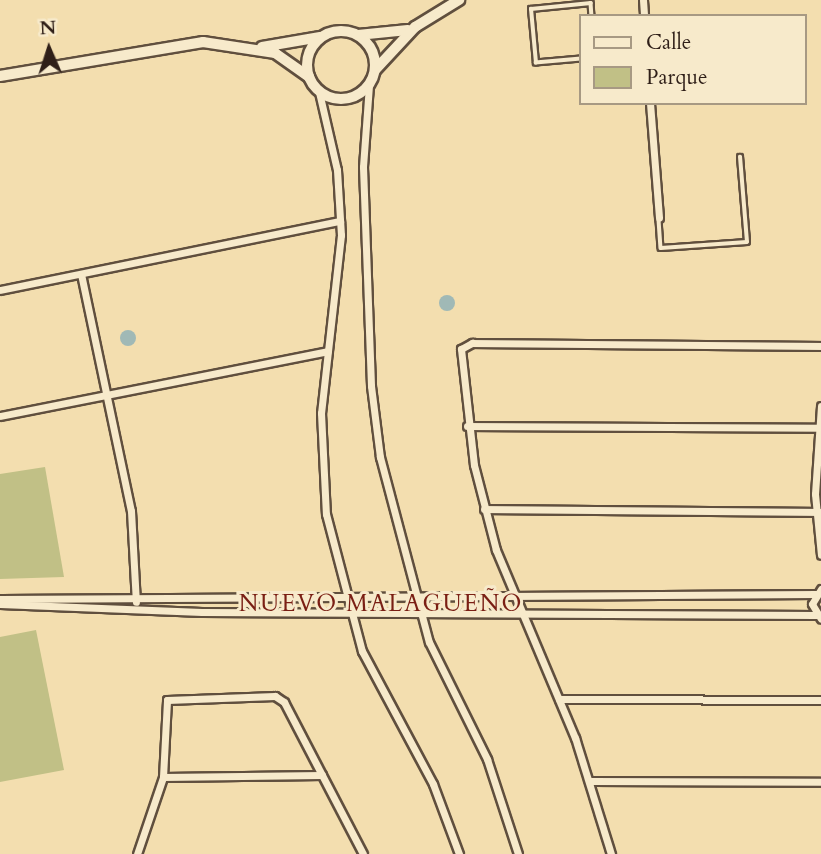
<!DOCTYPE html>
<html>
<head>
<meta charset="utf-8">
<style>
  body { margin:0 }
  #map { position:relative; width:821px; height:854px; overflow:hidden; background:#f3deaf; font-family:Cardo,serif }
  div>[style] { position:absolute }
  [style*='--x'] { left:calc(var(--x)*1px); top:calc(var(--y)*1px); width:calc(var(--w)*1px); rotate:calc(var(--a)*1deg) }
  .green>* { inset:0; background:#c1c086 }
  .water>* { inset:0; background:#a0b9b6 }
  .round { border-radius:50% }
  .roads { filter:drop-shadow(2px 0 #604f3e) drop-shadow(-2px 0 #604f3e) drop-shadow(0 2px #604f3e) drop-shadow(0 -2px #604f3e) }
  .service>* { height:3.5px; margin:-1.75px; padding:0 1.75px; transform-origin:1.75px; border-radius:1.75px; background:#f7eacb }
  .minor>* { height:7px; margin:-3.5px; padding:0 3.5px; transform-origin:3.5px; border-radius:3.5px; background:#f7eacb }
  .secondary>* { height:10px; margin:-5px; padding:0 5px; transform-origin:5px; border-radius:5px; background:#f7eacb }
  .secondary>.ring { margin:-5px; padding:0; box-sizing:content-box; background:none; border:10px solid #f7eacb; border-radius:50% }
  span { translate:-50% -50%; white-space:nowrap; text-align:center; line-height:1.15; -webkit-text-stroke:6px #f7eacb; paint-order:stroke }
  .neighbourhood-label { font-size:23px; color:#7a1f14; letter-spacing:2px }
  .legend { position:absolute; left:579px; top:14px; width:228px; height:91px; box-sizing:border-box; background:#f7eacb; border:2px solid #a79983; margin:0; padding:9px 12px; list-style:none; font-size:21px; color:#2f1f18 }
  .legend li { display:flex; align-items:center; gap:14px; height:35px }
  .legend b { width:35px; border:2px solid #a79983 }
  .north { position:absolute; left:14px; top:14px; width:70px; height:70px; -webkit-text-stroke:5px #f7eacb; paint-order:stroke; rotate:357deg; font-size:19px; font-weight:700; line-height:28px; text-align:center; color:#2f1f18 }
  .north::after { content:''; display:block; margin:auto; width:24px; height:32px; background:#2f1f18; clip-path:polygon(50% 0,100% 100%,50% 72%,0 100%) }
</style>
</head>
<body>
<div id="map">
  <div class="green">
    <div style="clip-path:polygon(45px 467px,64px 577px,0 579px,0 474px)"></div>
    <div style="clip-path:polygon(36px 630px,64px 770px,0 782px,0 637px)"></div>
  </div>
  <div class="water">
    <div class="round" style="left:439px;top:295px;width:16px;height:16px"></div>
    <div class="round" style="left:120px;top:330px;width:16px;height:16px"></div>
  </div>
  <div class="roads">
    <div class="service">
      <div style="--x:581;--y:59;--w:45;--a:174.9"></div>
      <div style="--x:536;--y:63;--w:54;--a:-95.3"></div>
      <div style="--x:531;--y:9;--w:60;--a:-5.7"></div>
      <div style="--x:591;--y:3;--w:13;--a:86"></div>
      <div style="--x:659;--y:220;--w:28;--a:86"></div>
      <div style="--x:661;--y:248;--w:86;--a:-4"></div>
      <div style="--x:747;--y:242;--w:85;--a:-94.7"></div>
    </div>
    <div class="minor">
      <div style="--x:643;--y:0;--w:16;--a:86"></div>
      <div style="--x:369;--y:85;--w:82;--a:94.2"></div>
      <div style="--x:363;--y:167;--w:219;--a:87.9"></div>
      <div style="--x:371;--y:386;--w:72;--a:82.8"></div>
      <div style="--x:380;--y:457;--w:191;--a:75.2"></div>
      <div style="--x:429;--y:642;--w:131;--a:63.6"></div>
      <div style="--x:487;--y:759;--w:100;--a:71.9"></div>
      <div style="--x:319;--y:92;--w:80;--a:77"></div>
      <div style="--x:337;--y:170;--w:65;--a:86.5"></div>
      <div style="--x:341;--y:235;--w:179;--a:96.4"></div>
      <div style="--x:321;--y:413;--w:101;--a:87.2"></div>
      <div style="--x:326;--y:514;--w:142;--a:75.3"></div>
      <div style="--x:362;--y:651;--w:151;--a:61.9"></div>
      <div style="--x:433;--y:784;--w:75;--a:69.6"></div>
      <div style="--x:650;--y:103;--w:115;--a:85.5"></div>
      <div style="--x:81;--y:274;--w:242;--a:78.1"></div>
      <div style="--x:131;--y:511;--w:91;--a:86.9"></div>
      <div style="--x:0;--y:290;--w:347;--a:-11.5"></div>
      <div style="--x:821;--y:406;--w:88;--a:93.9"></div>
      <div style="--x:815;--y:494;--w:61;--a:84.4"></div>
      <div style="--x:0;--y:416;--w:334;--a:-11.2"></div>
      <div style="--x:467;--y:426;--w:351;--a:0.3"></div>
      <div style="--x:484;--y:509;--w:337;--a:0.5"></div>
      <div style="--x:821;--y:589;--w:17;--a:121"></div>
      <div style="--x:812;--y:604;--w:17;--a:59"></div>
      <div style="--x:0;--y:599;--w:816;--a:-0.35"></div>
      <div style="--x:0;--y:604;--w:202;--a:2.3"></div>
      <div style="--x:202;--y:612;--w:614;--a:0.28"></div>
      <div style="--x:559;--y:699;--w:262;--a:0.2"></div>
      <div style="--x:163;--y:777;--w:159;--a:-0.7"></div>
      <div style="--x:591;--y:781;--w:230;--a:0.2"></div>
      <div style="--x:137;--y:854;--w:81;--a:-71.3"></div>
      <div style="--x:163;--y:777;--w:77;--a:-87"></div>
      <div style="--x:167;--y:700;--w:108;--a:-2.1"></div>
      <div style="--x:275;--y:696;--w:11;--a:34"></div>
      <div style="--x:284;--y:702;--w:171;--a:62.5"></div>
      <div style="--x:611;--y:854;--w:121;--a:-107.2"></div>
      <div style="--x:575;--y:738;--w:204;--a:-112.8"></div>
      <div style="--x:496;--y:550;--w:88;--a:-104.5"></div>
      <div style="--x:474;--y:465;--w:117;--a:-96.4"></div>
      <div style="--x:461;--y:349;--w:13;--a:-29"></div>
      <div style="--x:472;--y:343;--w:349;--a:0.5"></div>
    </div>
    <div class="secondary">
      <div class="ring" style="left:307px;top:31px;width:58px;height:58px"></div>
      <div style="--x:358;--y:35;--w:50;--a:-5.7"></div>
      <div style="--x:262;--y:47;--w:59;--a:-9.8"></div>
      <div style="--x:375;--y:70;--w:59;--a:-47.1"></div>
      <div style="--x:415;--y:27;--w:52;--a:-31.5"></div>
      <div style="--x:0;--y:76;--w:206;--a:-9.5"></div>
      <div style="--x:203;--y:42;--w:73;--a:8.7"></div>
      <div style="--x:275;--y:53;--w:42;--a:35.2"></div>
    </div>
  </div>
  <div class="neighbourhood-label">
    <span style="left:381px;top:604px">NUEVO MALAGUEÑO</span>
  </div>
  <ul class="legend">
  <li><b style="height:9px;background:#f7eacb"></b>Calle</li>
  <li><b style="height:19px;background:#c1c086"></b>Parque</li>
  </ul>
  <div class="north">N</div>
</div>
</body>
</html>
